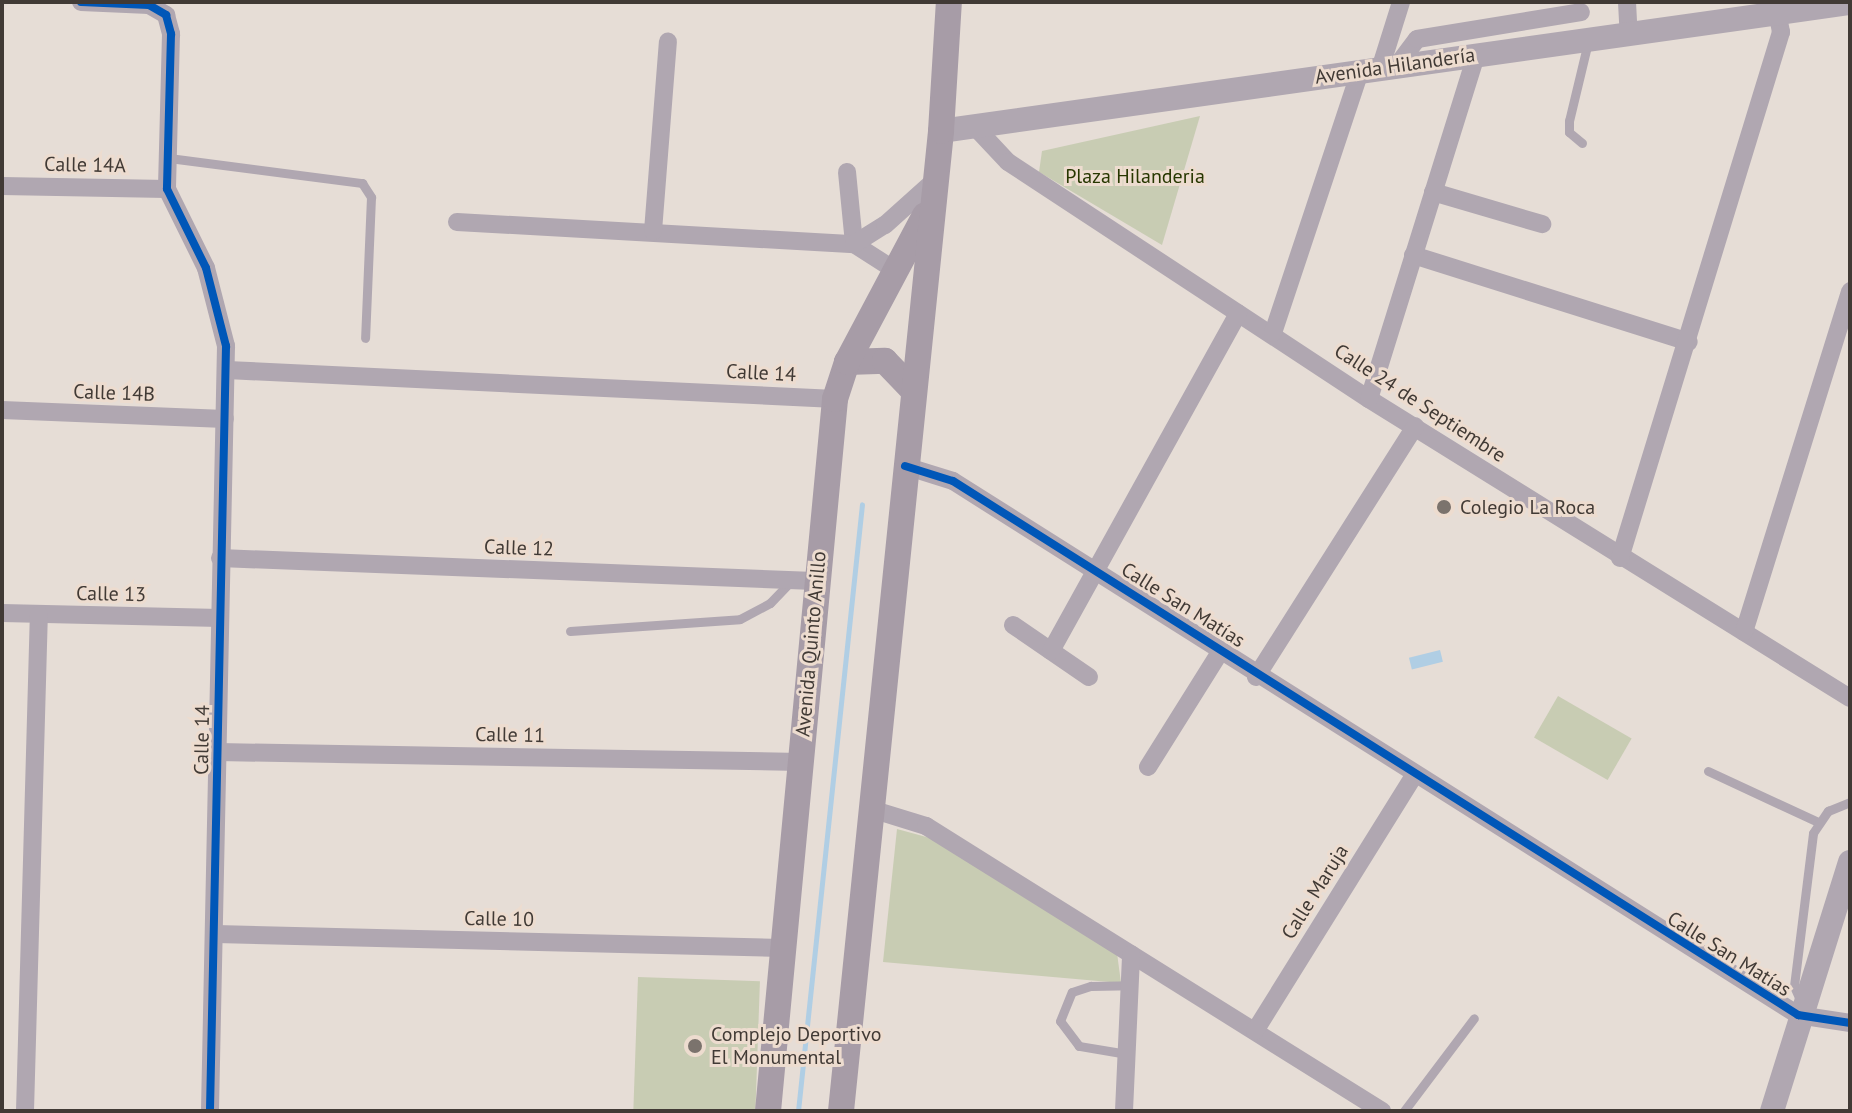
<!DOCTYPE html>
<html>
<head>
<meta charset="utf-8">
<style>
  body { margin:0 }
  #map { position:relative; width:1852px; height:1113px; overflow:hidden; background:#e6ddd6; font-family:"PT Sans",sans-serif }
  div>[style] { position:absolute }
  [style*='--x'] { left:calc(var(--x)*1px); top:calc(var(--y)*1px); width:calc(var(--w)*1px); rotate:calc(var(--a)*1deg) }
  .green>* { inset:0; background:#c8ccb3; transform-origin:0 0 }
  .water>* { inset:0; background:#b0cee4; transform-origin:0 0 }
  .stream>* { height:5px; margin:-2.5px; padding:0 2.5px; transform-origin:2.5px; border-radius:2.5px; background:#b0cee4 }
  .service>* { height:9px; margin:-4.5px; padding:0 4.5px; transform-origin:4.5px; border-radius:4.5px; background:#b0a7b1 }
  .minor>* { height:18px; margin:-9px; padding:0 9px; transform-origin:9px; border-radius:9px; background:#b0a7b1 }
  .tertiary>* { height:24px; margin:-12px; padding:0 12px; transform-origin:12px; border-radius:12px; background:#b0a7b1 }
  .secondary>* { height:26px; margin:-13px; padding:0 13px; transform-origin:13px; border-radius:13px; background:#a79ca7 }
  .cycleway>* { height:8px; margin:-4px; padding:0 4px; transform-origin:4px; border-radius:4px; background:#0057b8 }
  .dots>* { width:22px; height:22px; translate:-50% -50%; box-sizing:border-box; border:4px solid #eddccf; border-radius:50% }
  span { translate:-50% -50%; white-space:nowrap; text-align:center; line-height:1.15; -webkit-text-stroke:6px #eddccf; paint-order:stroke }
  .street-label { font-size:20px; color:#413a35 }
  .park-label { font-size:20px; color:#273700 }
  .poi-label { font-size:20px; color:#413a35 }
  .left { translate:0 -50%; text-align:left }
  .frame { position:absolute; inset:0; border:4px solid #413a35; pointer-events:none }
</style>
</head>
<body>
<div id="map">
  <div class="green">
    <div style="clip-path:polygon(1200px 116px,1162px 245px,1039px 172px,1042px 151px)"></div>
    <div style="left:1558px;top:696px;width:85px;height:48px;rotate:30deg"></div>
    <div style="clip-path:polygon(897px 829px,941px 841px,1117px 953px,1121px 983px,883px 962px)"></div>
    <div style="left:638px;top:977px;width:122px;height:134px;rotate:2deg"></div>
  </div>
  <div class="water">
    <div style="left:1440px;top:650px;width:12px;height:32px;rotate:76deg"></div>
  </div>
  <div class="stream">
    <div style="--x:798;--y:1111;--w:610;--a:-83.98"></div>
  </div>
  <div class="service">
    <div style="--x:1582;--y:143;--w:17;--a:-140"></div>
    <div style="--x:1569;--y:132;--w:11;--a:-90"></div>
    <div style="--x:1569;--y:121;--w:81;--a:-76.5"></div>
    <div style="--x:169;--y:158;--w:195;--a:7.4"></div>
    <div style="--x:362;--y:183;--w:17;--a:57"></div>
    <div style="--x:371;--y:197;--w:141;--a:92.4"></div>
    <div style="--x:570;--y:631;--w:170;--a:-4"></div>
    <div style="--x:740;--y:619;--w:34;--a:-28"></div>
    <div style="--x:770;--y:603;--w:32;--a:-46"></div>
    <div style="--x:1708;--y:771;--w:121;--a:24.9"></div>
    <div style="--x:1801;--y:1002;--w:17;--a:-114"></div>
    <div style="--x:1794;--y:986;--w:154;--a:-82.9"></div>
    <div style="--x:1813;--y:833;--w:27;--a:-56"></div>
    <div style="--x:1828;--y:811;--w:24;--a:-22"></div>
    <div style="--x:1127;--y:1054;--w:49;--a:-170.5"></div>
    <div style="--x:1079;--y:1046;--w:31;--a:-127"></div>
    <div style="--x:1060;--y:1021;--w:31;--a:-68"></div>
    <div style="--x:1072;--y:992;--w:20;--a:-18"></div>
    <div style="--x:1091;--y:986;--w:39;--a:-1"></div>
    <div style="--x:1404;--y:1111;--w:116;--a:-53"></div>
  </div>
  <div class="minor">
    <div style="--x:81;--y:2;--w:68;--a:2.5"></div>
    <div style="--x:149;--y:5;--w:20;--a:30"></div>
    <div style="--x:166;--y:15;--w:20;--a:75"></div>
    <div style="--x:171;--y:34;--w:155;--a:91.5"></div>
    <div style="--x:167;--y:189;--w:88;--a:63.7"></div>
    <div style="--x:206;--y:268;--w:81;--a:75.6"></div>
    <div style="--x:226;--y:346;--w:765;--a:91.2"></div>
    <div style="--x:1627;--y:2;--w:33;--a:87"></div>
    <div style="--x:1399;--y:63;--w:30;--a:-53"></div>
    <div style="--x:1417;--y:39;--w:166;--a:-9.3"></div>
    <div style="--x:1381;--y:66;--w:67;--a:-72.6"></div>
    <div style="--x:977;--y:129;--w:45;--a:46.8"></div>
    <div style="--x:1008;--y:162;--w:432;--a:33.3"></div>
    <div style="--x:1369;--y:399;--w:566;--a:31.87"></div>
    <div style="--x:847;--y:172;--w:72;--a:84.4"></div>
    <div style="--x:854;--y:244;--w:50;--a:32.7"></div>
    <div style="--x:2;--y:186;--w:165;--a:1"></div>
    <div style="--x:1433;--y:192;--w:114;--a:16.4"></div>
    <div style="--x:457;--y:222;--w:398;--a:3.2"></div>
    <div style="--x:854;--y:244;--w:36;--a:-32"></div>
    <div style="--x:885;--y:225;--w:69;--a:-42"></div>
    <div style="--x:653;--y:231;--w:190;--a:-85.5"></div>
    <div style="--x:1413;--y:255;--w:289;--a:17.5"></div>
    <div style="--x:1273;--y:333;--w:278;--a:-71.6"></div>
    <div style="--x:227;--y:370;--w:609;--a:2.73"></div>
    <div style="--x:1369;--y:399;--w:360;--a:-72.7"></div>
    <div style="--x:2;--y:410;--w:223;--a:2.3"></div>
    <div style="--x:905;--y:466;--w:50;--a:17.4"></div>
    <div style="--x:953;--y:481;--w:1000;--a:32.29"></div>
    <div style="--x:1798;--y:1015;--w:53;--a:8.7"></div>
    <div style="--x:220;--y:558;--w:595;--a:2.21"></div>
    <div style="--x:1620;--y:558;--w:550;--a:-72.98"></div>
    <div style="--x:1781;--y:32;--w:16;--a:-101"></div>
    <div style="--x:2;--y:613;--w:218;--a:1.3"></div>
    <div style="--x:1013;--y:625;--w:92;--a:34.4"></div>
    <div style="--x:1744;--y:632;--w:357;--a:-72.7"></div>
    <div style="--x:1051;--y:651;--w:386;--a:-61"></div>
    <div style="--x:1256;--y:677;--w:297;--a:-57.6"></div>
    <div style="--x:218;--y:752;--w:583;--a:0.98"></div>
    <div style="--x:1148;--y:767;--w:133;--a:-57.9"></div>
    <div style="--x:871;--y:809;--w:58;--a:17.2"></div>
    <div style="--x:926;--y:826;--w:538;--a:32.01"></div>
    <div style="--x:216;--y:934;--w:565;--a:1.42"></div>
    <div style="--x:1255;--y:1031;--w:299;--a:-58.1"></div>
    <div style="--x:25;--y:1111;--w:496;--a:-88.4"></div>
    <div style="--x:1124;--y:1111;--w:157;--a:-87.4"></div>
  </div>
  <div class="tertiary">
    <div style="--x:941;--y:131;--w:918;--a:-8.02"></div>
    <div style="--x:1772;--y:1111;--w:261;--a:-72.6"></div>
  </div>
  <div class="secondary">
    <div style="--x:847;--y:362;--w:38;--a:-2"></div>
    <div style="--x:885;--y:361;--w:37;--a:46"></div>
    <div style="--x:768;--y:1111;--w:715;--a:-84.62"></div>
    <div style="--x:835;--y:399;--w:39;--a:-72"></div>
    <div style="--x:847;--y:362;--w:166;--a:-62"></div>
    <div style="--x:841;--y:1111;--w:985;--a:-84.17"></div>
    <div style="--x:941;--y:131;--w:129;--a:-86.5"></div>
  </div>
  <div class="cycleway">
    <div style="--x:81;--y:2;--w:68;--a:2.5"></div>
    <div style="--x:149;--y:5;--w:20;--a:30"></div>
    <div style="--x:166;--y:15;--w:20;--a:75"></div>
    <div style="--x:171;--y:34;--w:155;--a:91.5"></div>
    <div style="--x:167;--y:189;--w:88;--a:63.7"></div>
    <div style="--x:206;--y:268;--w:81;--a:75.6"></div>
    <div style="--x:226;--y:346;--w:765;--a:91.2"></div>
    <div style="--x:905;--y:466;--w:50;--a:17.4"></div>
    <div style="--x:953;--y:481;--w:1000;--a:32.29"></div>
    <div style="--x:1798;--y:1015;--w:53;--a:8.7"></div>
  </div>
  <div class="dots">
    <div style="left:1444px;top:507px;background:#7b736d"></div>
    <div style="left:695px;top:1046px;background:#7b736d"></div>
  </div>
  <div class="street-label">
    <span style="left:1395px;top:66px;rotate:-8deg">Avenida Hilandería</span>
    <span style="left:85px;top:165px;rotate:1deg">Calle 14A</span>
    <span style="left:761px;top:373px;rotate:3deg">Calle 14</span>
    <span style="left:114px;top:393px;rotate:2deg">Calle 14B</span>
    <span style="left:1420px;top:403px;rotate:33deg">Calle 24 de Septiembre</span>
    <span style="left:519px;top:548px;rotate:2deg">Calle 12</span>
    <span style="left:111px;top:594px;rotate:1deg">Calle 13</span>
    <span style="left:1183px;top:605px;rotate:32deg">Calle San Matías</span>
    <span style="left:811px;top:644px;rotate:-85deg">Avenida Quinto Anillo</span>
    <span style="left:510px;top:735px;rotate:1deg">Calle 11</span>
    <span style="left:202px;top:740px;rotate:-89deg">Calle 14</span>
    <span style="left:1315px;top:892px;rotate:-58deg">Calle Maruja</span>
    <span style="left:499px;top:919px;rotate:1deg">Calle 10</span>
    <span style="left:1729px;top:954px;rotate:32deg">Calle San Matías</span>
  </div>
  <div class="park-label">
    <span style="left:1135px;top:176px">Plaza Hilanderia</span>
  </div>
  <div class="poi-label">
    <span class="left" style="left:1460px;top:507px">Colegio La Roca</span>
    <span class="left" style="left:711px;top:1046px">Complejo Deportivo<br>El Monumental</span>
  </div>
  <div class="frame"></div>
</div>
</body>
</html>
